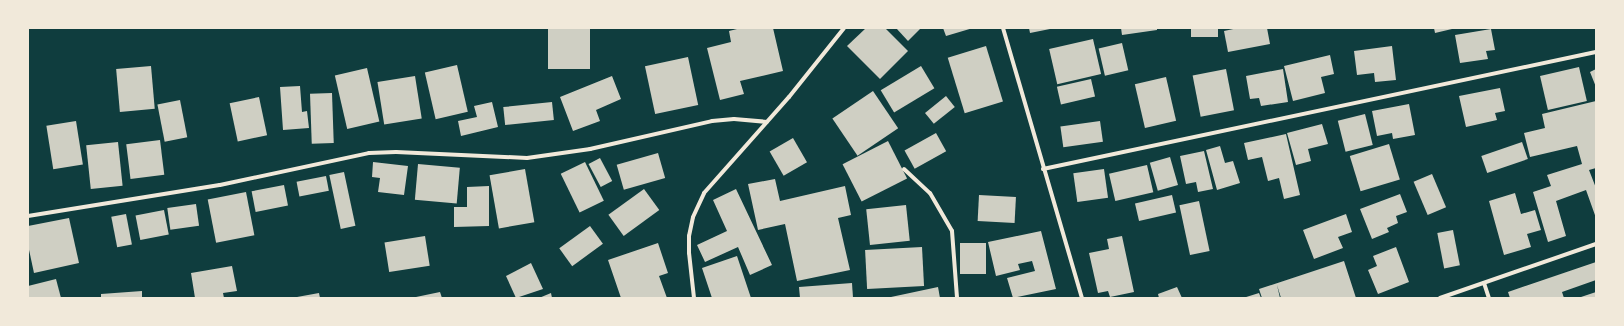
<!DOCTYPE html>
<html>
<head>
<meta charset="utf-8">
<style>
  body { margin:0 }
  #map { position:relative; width:1624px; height:326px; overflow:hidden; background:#0f3d3e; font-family:"Alegreya Sans",sans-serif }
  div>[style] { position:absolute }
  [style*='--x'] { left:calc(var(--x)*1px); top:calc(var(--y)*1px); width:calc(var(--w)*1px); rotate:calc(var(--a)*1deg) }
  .building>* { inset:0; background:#cfcfc3; transform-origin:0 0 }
  .minor>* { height:4px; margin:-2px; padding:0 2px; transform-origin:2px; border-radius:2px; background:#f1e9da }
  span { translate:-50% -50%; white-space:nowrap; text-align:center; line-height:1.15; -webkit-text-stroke:4px #f1e9da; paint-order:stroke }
  .frame { position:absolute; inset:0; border:29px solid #f1e9da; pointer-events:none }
</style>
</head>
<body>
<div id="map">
  <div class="building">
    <div style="left:548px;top:28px;width:42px;height:41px"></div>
    <div style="clip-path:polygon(741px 28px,773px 28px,783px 71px,740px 81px,744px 94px,720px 100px,707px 48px,731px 42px,729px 31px)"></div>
    <div style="clip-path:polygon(866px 28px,885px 28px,908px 51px,880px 79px,847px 46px)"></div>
    <div style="clip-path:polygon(896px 28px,921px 28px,908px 41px)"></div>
    <div style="clip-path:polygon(943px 28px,973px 28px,946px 36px)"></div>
    <div style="clip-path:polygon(1029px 28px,1050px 28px,1050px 29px,1030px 33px)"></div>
    <div style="clip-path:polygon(1121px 28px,1157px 28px,1157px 30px,1122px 35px)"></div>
    <div style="left:1191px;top:28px;width:27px;height:9px"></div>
    <div style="clip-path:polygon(1238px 28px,1267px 28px,1270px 44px,1228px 52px,1224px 31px)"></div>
    <div style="clip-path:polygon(1434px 28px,1452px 28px,1452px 29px,1435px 33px)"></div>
    <div style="clip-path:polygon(1491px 29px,1495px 50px,1486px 51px,1488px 59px,1460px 63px,1455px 35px)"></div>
    <div style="left:1093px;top:39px;width:36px;height:45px;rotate:77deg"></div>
    <div style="left:1122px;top:43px;width:28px;height:24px;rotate:77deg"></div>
    <div style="left:986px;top:46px;width:58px;height:40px;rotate:73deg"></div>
    <div style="clip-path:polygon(1392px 46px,1396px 80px,1375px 82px,1374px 73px,1357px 75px,1354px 51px)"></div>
    <div style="clip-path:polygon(1330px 55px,1334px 74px,1321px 77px,1325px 93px,1293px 101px,1284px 66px)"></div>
    <div style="left:688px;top:57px;width:49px;height:44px;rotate:78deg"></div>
    <div style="left:457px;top:65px;width:48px;height:33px;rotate:77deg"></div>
    <div style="left:151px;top:66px;width:43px;height:35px;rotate:85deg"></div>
    <div style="left:921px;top:66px;width:26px;height:47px;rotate:59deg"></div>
    <div style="left:1579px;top:67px;width:35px;height:40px;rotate:77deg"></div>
    <div style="left:367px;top:68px;width:55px;height:33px;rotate:77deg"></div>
    <div style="left:1226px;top:69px;width:42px;height:34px;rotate:79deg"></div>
    <div style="clip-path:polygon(1283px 69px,1288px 102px,1261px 106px,1259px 98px,1250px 99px,1246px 76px)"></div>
    <div style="clip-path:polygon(1596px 69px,1596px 87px,1590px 72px)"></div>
    <div style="left:415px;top:76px;width:43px;height:38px;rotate:81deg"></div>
    <div style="clip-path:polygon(612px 76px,621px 99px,596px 110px,600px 121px,573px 131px,560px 97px)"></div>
    <div style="left:1166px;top:77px;width:45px;height:32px;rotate:77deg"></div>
    <div style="left:1091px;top:79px;width:18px;height:35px;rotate:77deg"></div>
    <div style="clip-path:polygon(300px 86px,302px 112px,307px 111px,309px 128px,283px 130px,280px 87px)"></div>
    <div style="clip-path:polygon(1500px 88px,1505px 111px,1495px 113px,1497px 120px,1466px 127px,1459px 96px)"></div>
    <div style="left:873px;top:91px;width:45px;height:49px;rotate:56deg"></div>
    <div style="left:332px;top:93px;width:50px;height:22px;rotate:88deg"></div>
    <div style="left:946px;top:96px;width:14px;height:27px;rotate:51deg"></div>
    <div style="left:259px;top:97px;width:39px;height:30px;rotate:78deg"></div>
    <div style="left:180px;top:100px;width:38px;height:23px;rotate:79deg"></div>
    <div style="clip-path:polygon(1596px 101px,1596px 168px,1589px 170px,1596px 188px,1596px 218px,1586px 190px,1556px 201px,1566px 236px,1548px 242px,1533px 192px,1551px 186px,1547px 175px,1582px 164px,1577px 146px,1530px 157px,1524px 133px,1545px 128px,1542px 114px)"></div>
    <div style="clip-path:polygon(492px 102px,498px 127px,461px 136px,458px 121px,477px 117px,474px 106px)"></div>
    <div style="left:552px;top:102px;width:18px;height:49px;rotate:84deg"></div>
    <div style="clip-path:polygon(1409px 104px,1415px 135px,1393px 139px,1392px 133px,1377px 136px,1372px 111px)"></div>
    <div style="left:1365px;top:114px;width:32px;height:28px;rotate:76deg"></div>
    <div style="left:76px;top:121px;width:44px;height:30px;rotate:81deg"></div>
    <div style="left:1100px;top:121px;width:21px;height:40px;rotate:82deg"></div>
    <div style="clip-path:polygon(1322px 124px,1328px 144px,1308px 149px,1311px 161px,1296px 165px,1287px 133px)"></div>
    <div style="left:936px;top:133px;width:21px;height:36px;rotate:61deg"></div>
    <div style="clip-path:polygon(1286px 134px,1300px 195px,1284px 199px,1279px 178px,1268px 181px,1262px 157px,1248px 160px,1244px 143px)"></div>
    <div style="left:793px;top:138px;width:28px;height:27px;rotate:60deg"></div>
    <div style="left:160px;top:140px;width:35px;height:34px;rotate:83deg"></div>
    <div style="left:888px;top:141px;width:42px;height:51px;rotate:63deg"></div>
    <div style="left:118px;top:142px;width:44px;height:32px;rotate:84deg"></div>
    <div style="left:1522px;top:142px;width:18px;height:43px;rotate:71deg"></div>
    <div style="left:1389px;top:144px;width:37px;height:41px;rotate:73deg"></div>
    <div style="clip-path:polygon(1220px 146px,1225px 163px,1233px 161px,1240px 183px,1217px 190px,1206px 150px)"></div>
    <div style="clip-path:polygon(1204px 151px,1213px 189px,1198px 192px,1196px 182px,1186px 184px,1180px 156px)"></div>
    <div style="left:658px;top:153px;width:26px;height:43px;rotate:74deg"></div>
    <div style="left:1170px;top:157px;width:29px;height:21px;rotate:74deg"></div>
    <div style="left:600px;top:158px;width:26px;height:13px;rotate:62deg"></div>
    <div style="clip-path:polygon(373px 162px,408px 166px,404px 195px,378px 192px,380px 178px,372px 177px)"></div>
    <div style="left:585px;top:162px;width:43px;height:27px;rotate:64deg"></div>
    <div style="left:418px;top:164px;width:42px;height:36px;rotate:5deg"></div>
    <div style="left:1147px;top:165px;width:28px;height:39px;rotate:77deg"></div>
    <div style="left:525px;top:169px;width:54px;height:36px;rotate:80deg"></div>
    <div style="left:1104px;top:169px;width:29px;height:31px;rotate:82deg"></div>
    <div style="left:344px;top:172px;width:55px;height:15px;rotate:78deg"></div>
    <div style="left:1432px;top:174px;width:36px;height:20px;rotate:67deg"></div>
    <div style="left:326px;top:176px;width:15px;height:30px;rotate:79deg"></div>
    <div style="clip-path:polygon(775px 179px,780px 201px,845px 186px,851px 215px,838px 218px,850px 270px,797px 281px,785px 224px,758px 230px,748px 184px)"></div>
    <div style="left:284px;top:185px;width:21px;height:33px;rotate:79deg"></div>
    <div style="clip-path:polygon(489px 186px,489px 226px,454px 227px,454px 207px,467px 207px,467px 187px)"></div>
    <div style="left:644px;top:189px;width:26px;height:44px;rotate:54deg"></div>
    <div style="clip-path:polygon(736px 189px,772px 265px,750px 275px,738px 247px,705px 262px,697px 245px,727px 231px,713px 200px)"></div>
    <div style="left:246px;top:192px;width:44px;height:39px;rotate:79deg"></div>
    <div style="clip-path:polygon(1515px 193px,1521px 214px,1535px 210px,1541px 230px,1527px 234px,1531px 247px,1504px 255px,1489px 201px)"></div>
    <div style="clip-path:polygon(1400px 194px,1407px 212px,1396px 216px,1398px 223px,1387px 228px,1389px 232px,1372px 239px,1360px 209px)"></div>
    <div style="left:979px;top:195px;width:37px;height:26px;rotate:3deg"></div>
    <div style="left:1172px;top:195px;width:18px;height:38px;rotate:77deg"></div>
    <div style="left:1199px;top:201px;width:51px;height:20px;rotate:78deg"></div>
    <div style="left:196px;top:204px;width:22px;height:29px;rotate:82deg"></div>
    <div style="left:906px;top:205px;width:36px;height:40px;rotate:84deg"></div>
    <div style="left:164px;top:210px;width:25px;height:29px;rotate:79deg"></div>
    <div style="left:126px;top:214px;width:31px;height:15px;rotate:79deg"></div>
    <div style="clip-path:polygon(1346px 214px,1352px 232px,1338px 237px,1343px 248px,1314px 259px,1303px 230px)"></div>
    <div style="clip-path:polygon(69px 218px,79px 263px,34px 273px,28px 245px,28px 226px)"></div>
    <div style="left:590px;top:226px;width:22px;height:38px;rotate:54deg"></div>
    <div style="left:1453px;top:230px;width:36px;height:16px;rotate:79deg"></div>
    <div style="clip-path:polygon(1041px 231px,1056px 289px,1013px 298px,1007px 278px,1035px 271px,1032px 261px,1018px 264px,1020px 270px,996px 276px,988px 242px)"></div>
    <div style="left:425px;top:236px;width:30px;height:41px;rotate:81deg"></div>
    <div style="clip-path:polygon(1122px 236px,1134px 292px,1110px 297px,1108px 291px,1098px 293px,1089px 253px,1109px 249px,1107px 239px)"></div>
    <div style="clip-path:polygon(658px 243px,668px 273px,659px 276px,667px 298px,621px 298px,608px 260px)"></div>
    <div style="left:960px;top:243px;width:26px;height:31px"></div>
    <div style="left:922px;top:247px;width:39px;height:57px;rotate:87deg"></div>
    <div style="clip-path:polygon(1396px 247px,1409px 282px,1378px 294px,1368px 270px,1377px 266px,1373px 256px)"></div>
    <div style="clip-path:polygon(737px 256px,751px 298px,712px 298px,702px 268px)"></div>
    <div style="clip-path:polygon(1344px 261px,1356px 298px,1281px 298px,1277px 285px,1280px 298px,1262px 298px,1259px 289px)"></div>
    <div style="clip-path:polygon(1596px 262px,1596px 280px,1562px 292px,1564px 298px,1510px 298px,1508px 292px)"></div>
    <div style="clip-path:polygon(531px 263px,543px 289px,516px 298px,506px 276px)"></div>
    <div style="clip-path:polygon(232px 266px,237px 291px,223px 293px,224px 298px,195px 298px,191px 273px)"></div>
    <div style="clip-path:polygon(56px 279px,61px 298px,28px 298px,28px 286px)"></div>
    <div style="clip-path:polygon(852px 283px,853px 298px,800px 298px,799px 287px)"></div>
    <div style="clip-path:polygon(938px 287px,940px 298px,891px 298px,891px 297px)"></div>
    <div style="clip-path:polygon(1177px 287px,1182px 298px,1159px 298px,1158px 294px)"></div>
    <div style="clip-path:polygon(142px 291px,142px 298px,101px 298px,101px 294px)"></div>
    <div style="clip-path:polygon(440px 292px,442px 298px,416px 298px,416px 297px)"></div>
    <div style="clip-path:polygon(1596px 292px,1596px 298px,1578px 298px)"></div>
    <div style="clip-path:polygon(319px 293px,320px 298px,297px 298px,297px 297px)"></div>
    <div style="clip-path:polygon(551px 293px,552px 298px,539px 298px)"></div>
    <div style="clip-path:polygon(1259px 293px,1261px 298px,1243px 298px)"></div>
  </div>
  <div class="minor">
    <div style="--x:1003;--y:28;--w:281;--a:73.7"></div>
    <div style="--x:904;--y:169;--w:35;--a:43"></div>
    <div style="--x:930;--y:193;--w:44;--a:59.9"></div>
    <div style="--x:952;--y:231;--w:67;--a:85.7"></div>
    <div style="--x:1043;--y:169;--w:565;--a:-11.95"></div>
    <div style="--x:28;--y:216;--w:194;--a:-9.2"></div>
    <div style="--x:220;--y:185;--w:152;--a:-12.1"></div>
    <div style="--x:369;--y:153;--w:27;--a:-2"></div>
    <div style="--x:396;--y:152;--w:131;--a:2.6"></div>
    <div style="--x:527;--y:158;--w:64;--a:-8.1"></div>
    <div style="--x:590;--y:149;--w:125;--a:-12.9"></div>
    <div style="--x:712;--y:121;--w:22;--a:-5"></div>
    <div style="--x:734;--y:119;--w:33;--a:5"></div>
    <div style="--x:1484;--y:283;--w:16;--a:72"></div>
    <div style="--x:694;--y:298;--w:45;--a:-96.3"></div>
    <div style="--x:689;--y:253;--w:17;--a:-90"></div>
    <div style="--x:689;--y:236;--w:19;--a:-78"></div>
    <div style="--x:693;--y:217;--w:26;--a:-65"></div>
    <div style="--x:704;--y:193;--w:128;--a:-48.5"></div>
    <div style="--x:789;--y:97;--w:88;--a:-51.4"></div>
    <div style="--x:1440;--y:298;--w:165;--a:-19.1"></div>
  </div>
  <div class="frame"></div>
</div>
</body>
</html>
